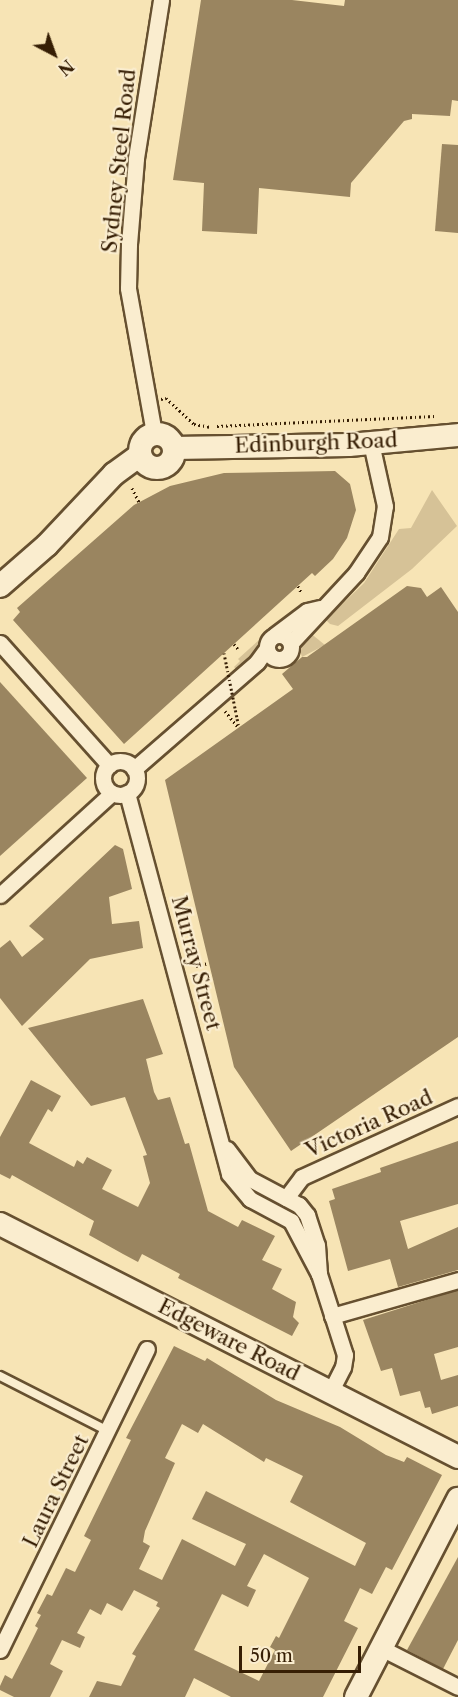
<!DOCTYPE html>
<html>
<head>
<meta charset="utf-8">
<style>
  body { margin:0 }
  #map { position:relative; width:458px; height:1697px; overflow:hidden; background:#f7e4b5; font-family:"Libre Caslon Text",serif }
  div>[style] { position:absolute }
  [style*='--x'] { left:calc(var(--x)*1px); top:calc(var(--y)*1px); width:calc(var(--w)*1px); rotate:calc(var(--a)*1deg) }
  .green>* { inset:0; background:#d6c297 }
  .building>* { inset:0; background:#9a8560 }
  .path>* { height:3px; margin-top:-1.5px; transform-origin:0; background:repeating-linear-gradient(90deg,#361e04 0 1.5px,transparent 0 4.5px) }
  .roads { filter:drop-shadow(2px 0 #665030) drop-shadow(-2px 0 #665030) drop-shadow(0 2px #665030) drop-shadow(0 -2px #665030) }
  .lane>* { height:8px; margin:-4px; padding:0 4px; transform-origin:4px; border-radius:4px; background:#faedcf }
  .street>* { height:15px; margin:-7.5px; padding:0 7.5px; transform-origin:7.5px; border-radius:7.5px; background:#faedcf }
  .street>.ring { margin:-7.5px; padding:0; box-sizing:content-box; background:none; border:15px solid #faedcf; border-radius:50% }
  .secondary>* { height:22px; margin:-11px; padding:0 11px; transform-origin:11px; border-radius:11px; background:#faedcf }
  .secondary>.ring { margin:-11px; padding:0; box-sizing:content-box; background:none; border:22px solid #faedcf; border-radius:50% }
  .path-bridge>* { height:3px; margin-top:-1.5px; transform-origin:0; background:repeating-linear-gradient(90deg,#361e04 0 1.5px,transparent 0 4.5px) }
  span { translate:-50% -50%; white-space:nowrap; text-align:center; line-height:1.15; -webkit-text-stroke:4.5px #faedcf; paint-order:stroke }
  .street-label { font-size:21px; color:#361e04 }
  .north { position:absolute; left:24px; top:24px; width:60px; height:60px; -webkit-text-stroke:4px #faedcf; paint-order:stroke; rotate:139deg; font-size:16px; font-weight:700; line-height:24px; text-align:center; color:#361e04 }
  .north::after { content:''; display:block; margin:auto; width:21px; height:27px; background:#361e04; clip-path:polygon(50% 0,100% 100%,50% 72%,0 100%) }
  .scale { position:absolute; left:239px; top:1646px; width:122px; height:27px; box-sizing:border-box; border:3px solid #361e04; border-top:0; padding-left:8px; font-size:18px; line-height:21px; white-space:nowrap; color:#361e04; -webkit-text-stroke:4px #faedcf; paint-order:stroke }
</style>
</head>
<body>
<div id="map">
  <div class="green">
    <div style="clip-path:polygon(432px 490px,457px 526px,412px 569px,338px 626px,330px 624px,326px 620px,364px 583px,399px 529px,411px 528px)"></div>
    <div style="clip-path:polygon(309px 632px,325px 645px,302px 657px,298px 644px)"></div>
    <div style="clip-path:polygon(259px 640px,255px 655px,237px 670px,234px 667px,240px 661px,238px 659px)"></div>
  </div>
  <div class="building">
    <div style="clip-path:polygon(201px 0,292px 0,344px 6px,345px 0,458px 0,458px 101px,452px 100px,450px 116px,412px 114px,412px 119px,404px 121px,351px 183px,350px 197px,259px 188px,257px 234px,202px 231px,204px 183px,173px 180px)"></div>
    <div style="clip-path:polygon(442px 144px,458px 145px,458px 233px,435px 231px)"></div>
    <div style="clip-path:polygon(335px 471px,350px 484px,356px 510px,347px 538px,333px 559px,315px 576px,312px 573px,124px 744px,13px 620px,20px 612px,17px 608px,134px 505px,170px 486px,224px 473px)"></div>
    <div style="clip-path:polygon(407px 586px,421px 588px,427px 597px,441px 587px,458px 612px,458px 1037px,291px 1151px,234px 1067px,165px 780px,293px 689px,282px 674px,302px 657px,307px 657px)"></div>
    <div style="clip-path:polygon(0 682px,87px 778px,0 856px)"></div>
    <div style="clip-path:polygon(115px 845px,123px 849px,132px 889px,109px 897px,112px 924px,139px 921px,143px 948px,90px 959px,22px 1026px,0 998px,0 948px,10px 940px,22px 957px,44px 939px,29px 926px)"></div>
    <div style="clip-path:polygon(143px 999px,163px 1054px,146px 1059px,154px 1092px,158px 1100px,170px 1097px,185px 1144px,189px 1143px,208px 1211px,238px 1227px,242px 1220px,275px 1236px,262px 1260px,282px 1269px,272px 1289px,296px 1302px,293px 1317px,299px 1323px,292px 1336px,178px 1278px,180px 1274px,142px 1254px,138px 1262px,123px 1254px,89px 1235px,94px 1221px,12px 1175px,10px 1179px,0 1174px,0 1137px,31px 1080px,61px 1096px,52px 1112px,48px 1109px,29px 1143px,74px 1167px,77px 1160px,83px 1164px,87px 1157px,112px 1170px,102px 1189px,138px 1207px,150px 1183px,143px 1156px,147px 1155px,125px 1097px,91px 1106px,28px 1028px)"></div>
    <div style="clip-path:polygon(458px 1141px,458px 1204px,400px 1221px,408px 1249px,458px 1227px,458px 1270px,398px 1287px,390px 1259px,348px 1271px,329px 1201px,335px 1199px,332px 1189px,381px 1172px,380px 1168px)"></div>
    <div style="clip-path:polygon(458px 1290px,458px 1347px,434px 1354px,441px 1380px,458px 1375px,458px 1406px,432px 1414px,430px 1407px,425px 1408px,420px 1391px,400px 1396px,392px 1368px,381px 1371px,363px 1320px)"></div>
    <div style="clip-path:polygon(evenodd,174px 1346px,205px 1361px,207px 1358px,276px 1400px,340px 1427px,386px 1455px,404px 1462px,407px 1457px,442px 1475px,392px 1570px,386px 1567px,372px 1594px,360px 1588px,344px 1621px,358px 1628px,323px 1697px,231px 1697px,194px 1678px,185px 1697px,89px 1697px,97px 1681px,121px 1686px,136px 1656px,132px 1654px,160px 1608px,156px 1606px,158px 1602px,134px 1590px,122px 1611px,107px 1603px,101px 1615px,90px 1609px,77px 1633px,85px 1637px,80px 1648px,62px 1640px,50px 1664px,63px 1671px,50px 1697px,14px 1697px,0 1690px,0 1686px,5px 1675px,12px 1679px,27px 1650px,38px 1628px,35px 1626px,41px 1615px,37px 1613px,47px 1594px,52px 1596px,66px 1568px,75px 1572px,91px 1540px,84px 1536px,131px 1440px,126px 1438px,174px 1346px,182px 1424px,198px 1433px,203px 1424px,264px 1462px,266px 1458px,303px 1476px,290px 1502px,366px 1543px,355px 1566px,206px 1491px,192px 1519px,246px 1544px,235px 1566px,182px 1539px,162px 1580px,139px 1569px,150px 1546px,143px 1542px,145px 1531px,175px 1463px,165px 1458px,182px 1424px,174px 1346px,264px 1554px,309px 1578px,279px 1638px,276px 1636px,270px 1647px,275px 1650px,259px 1681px,194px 1650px,222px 1594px,248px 1607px,256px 1590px,247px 1586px,264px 1554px)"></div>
    <div style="clip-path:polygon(458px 1557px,458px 1640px,443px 1669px,407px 1650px)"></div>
  </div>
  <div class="path">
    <div style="--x:161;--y:399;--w:5;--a:-11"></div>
    <div style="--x:166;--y:398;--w:38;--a:43"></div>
    <div style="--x:194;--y:424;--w:17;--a:10"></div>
    <div style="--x:217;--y:426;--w:218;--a:-2.6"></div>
    <div style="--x:132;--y:488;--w:16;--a:63"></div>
    <div style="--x:298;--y:586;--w:7;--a:63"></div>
    <div style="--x:234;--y:644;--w:6;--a:51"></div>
    <div style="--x:225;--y:711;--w:22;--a:51"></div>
    <div style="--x:196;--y:966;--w:12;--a:-14"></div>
  </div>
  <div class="roads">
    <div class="lane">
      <div style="--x:0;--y:1376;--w:121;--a:27"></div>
    </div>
    <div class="street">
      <div style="--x:154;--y:433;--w:147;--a:-100.2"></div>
      <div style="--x:128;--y:288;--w:44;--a:-88.7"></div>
      <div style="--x:129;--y:244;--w:86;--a:-85.3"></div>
      <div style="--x:136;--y:158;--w:160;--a:-81"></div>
      <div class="ring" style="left:267px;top:635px;width:9px;height:9px"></div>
      <div style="--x:275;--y:635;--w:40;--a:-37"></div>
      <div style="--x:307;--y:611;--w:13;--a:-13"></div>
      <div style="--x:0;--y:643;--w:164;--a:48.2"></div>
      <div style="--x:291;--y:643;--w:96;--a:-47.1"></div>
      <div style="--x:356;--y:573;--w:43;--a:-56.3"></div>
      <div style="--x:380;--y:537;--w:31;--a:-81"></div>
      <div style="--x:385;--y:506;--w:65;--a:-102.5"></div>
      <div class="ring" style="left:103px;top:761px;width:19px;height:19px"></div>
      <div style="--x:134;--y:769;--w:163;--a:-41"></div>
      <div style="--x:257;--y:662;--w:17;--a:-54"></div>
      <div style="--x:127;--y:793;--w:394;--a:75"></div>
      <div style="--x:229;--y:1174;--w:33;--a:50"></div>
      <div style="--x:250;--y:1199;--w:47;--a:28.2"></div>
      <div style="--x:291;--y:1221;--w:60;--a:62.2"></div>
      <div style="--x:0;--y:895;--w:151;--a:-42.3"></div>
      <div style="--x:227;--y:1149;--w:38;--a:53"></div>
      <div style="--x:250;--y:1179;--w:55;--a:28"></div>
      <div style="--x:299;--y:1205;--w:13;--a:51"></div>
      <div style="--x:307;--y:1215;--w:32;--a:72"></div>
      <div style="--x:317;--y:1245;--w:29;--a:86"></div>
      <div style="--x:319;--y:1274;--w:85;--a:72.2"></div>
      <div style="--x:345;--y:1355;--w:12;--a:99"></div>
      <div style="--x:343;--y:1367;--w:27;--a:117"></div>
      <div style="--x:286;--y:1198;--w:26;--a:-53"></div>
      <div style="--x:302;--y:1177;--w:171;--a:-24.5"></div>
      <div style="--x:332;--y:1316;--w:131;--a:-15.9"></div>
      <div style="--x:381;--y:1648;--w:86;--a:26.9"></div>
      <div style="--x:0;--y:1650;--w:335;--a:-64"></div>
    </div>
    <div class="secondary">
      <div class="ring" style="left:140px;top:434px;width:12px;height:12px"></div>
      <div style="--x:174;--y:448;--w:175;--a:-1"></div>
      <div style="--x:349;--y:445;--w:109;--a:-5.2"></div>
      <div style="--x:0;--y:586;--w:62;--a:-41.1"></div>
      <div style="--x:47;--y:545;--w:98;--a:-46.7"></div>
      <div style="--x:114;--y:474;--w:32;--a:-36"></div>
      <div style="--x:0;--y:1224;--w:514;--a:26.96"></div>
      <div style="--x:356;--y:1697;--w:223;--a:-62.7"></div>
    </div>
  </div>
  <div class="path-bridge">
    <div style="--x:224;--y:653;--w:76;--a:78.7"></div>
  </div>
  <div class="street-label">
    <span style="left:119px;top:161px;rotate:-84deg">Sydney Steel Road</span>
    <span style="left:316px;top:443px;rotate:-2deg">Edinburgh Road</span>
    <span style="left:196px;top:963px;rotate:75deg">Murray Street</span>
    <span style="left:369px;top:1124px;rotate:-24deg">Victoria Road</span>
    <span style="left:229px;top:1340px;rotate:27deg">Edgeware Road</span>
    <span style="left:56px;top:1491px;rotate:-64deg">Laura Street</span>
  </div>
  <div class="north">N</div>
  <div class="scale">50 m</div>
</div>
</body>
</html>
